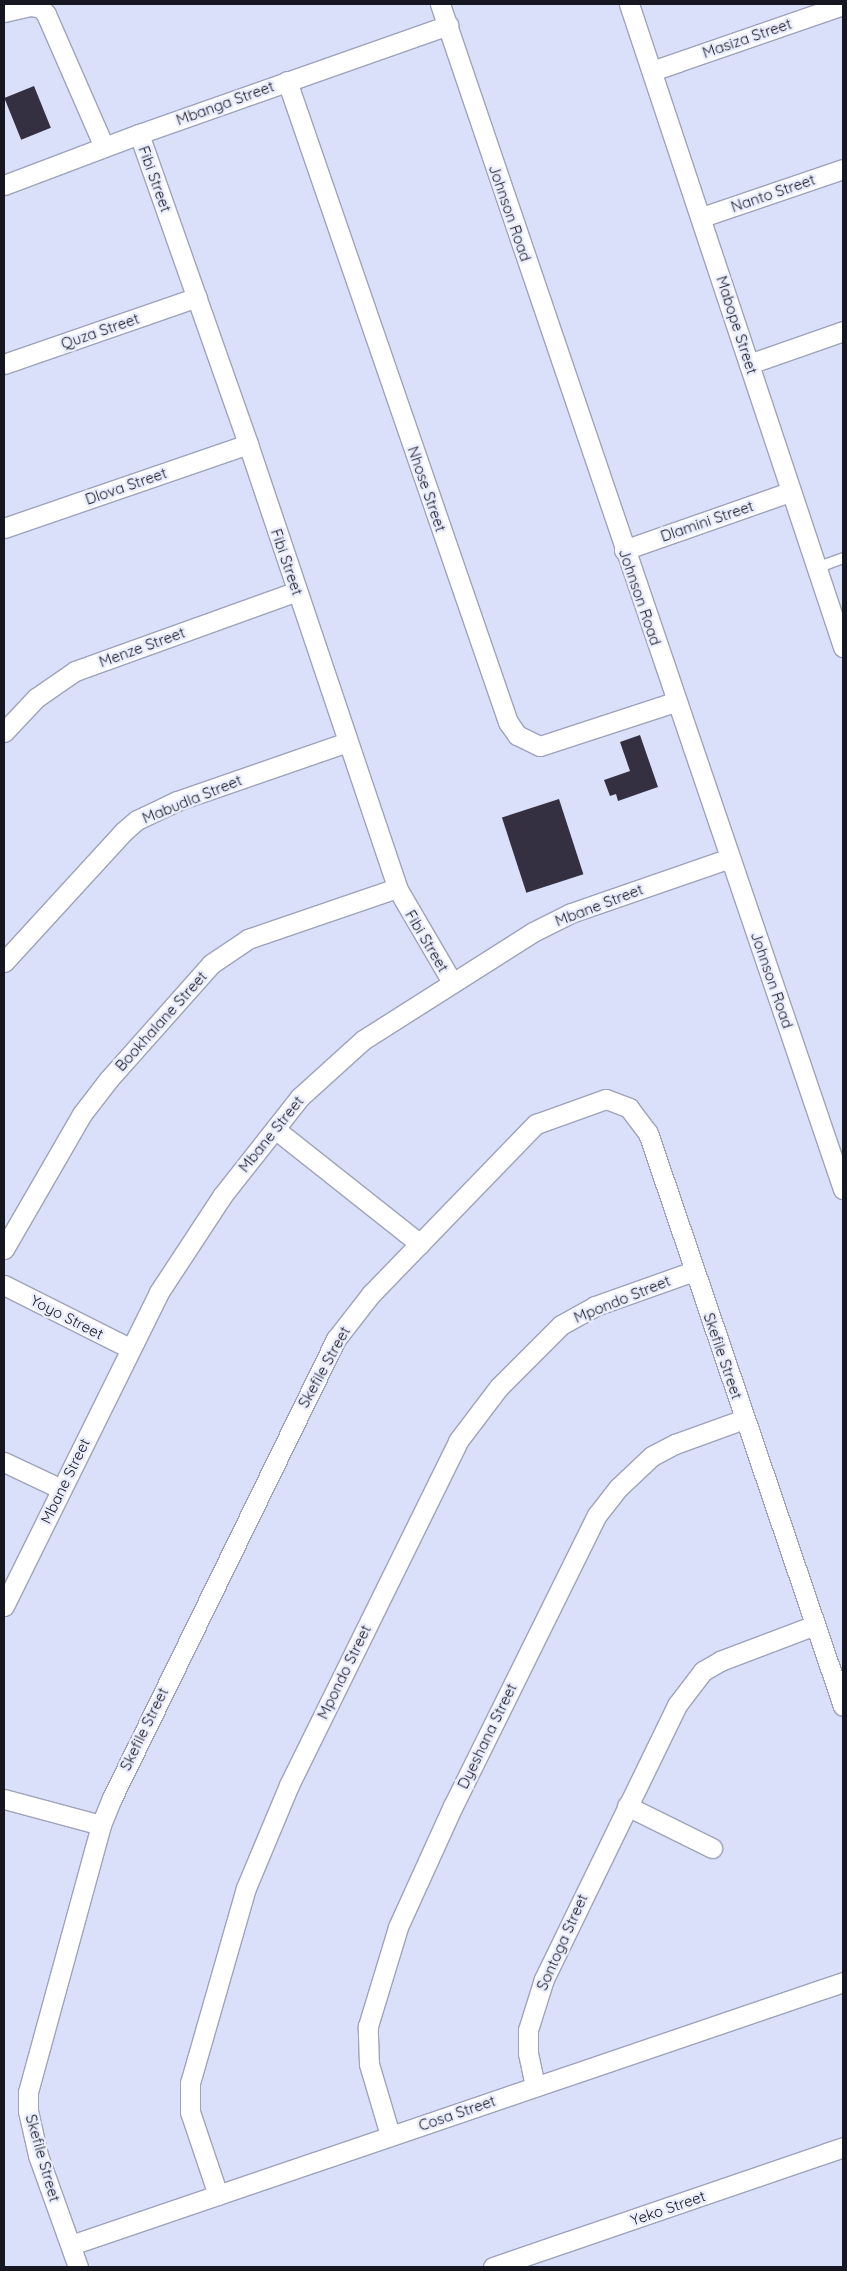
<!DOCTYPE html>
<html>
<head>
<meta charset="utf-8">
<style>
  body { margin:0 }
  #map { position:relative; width:847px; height:2271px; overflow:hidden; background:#dae0f9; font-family:Quicksand,sans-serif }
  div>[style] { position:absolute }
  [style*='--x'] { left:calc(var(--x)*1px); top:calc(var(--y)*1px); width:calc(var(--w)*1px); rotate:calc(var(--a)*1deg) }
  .building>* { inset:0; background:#352f42; transform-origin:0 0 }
  .roads { filter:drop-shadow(1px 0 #9ea3bb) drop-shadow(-1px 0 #9ea3bb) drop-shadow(0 1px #9ea3bb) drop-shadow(0 -1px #9ea3bb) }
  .lane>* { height:10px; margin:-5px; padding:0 5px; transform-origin:5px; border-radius:5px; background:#fff }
  .street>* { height:19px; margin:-9.5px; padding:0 9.5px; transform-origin:9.5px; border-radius:9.5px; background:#fff }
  span { translate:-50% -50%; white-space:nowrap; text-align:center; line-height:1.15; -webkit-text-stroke:5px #eaeefd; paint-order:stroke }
  .street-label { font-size:15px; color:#15161f }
  .frame { position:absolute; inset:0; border:5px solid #15161f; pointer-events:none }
</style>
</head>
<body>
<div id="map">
  <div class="building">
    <div style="left:34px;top:86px;width:45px;height:32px;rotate:68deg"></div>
    <div style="clip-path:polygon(640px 735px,658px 787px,618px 801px,616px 794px,610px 796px,604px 780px,630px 771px,620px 742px)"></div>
    <div style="left:559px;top:799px;width:79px;height:60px;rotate:72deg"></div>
  </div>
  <div class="roads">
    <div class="lane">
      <div style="--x:816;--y:568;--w:29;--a:-20"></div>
    </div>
    <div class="street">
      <div style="--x:440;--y:4;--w:1252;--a:71.22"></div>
      <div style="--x:629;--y:4;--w:678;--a:71.59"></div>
      <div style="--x:4;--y:12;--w:28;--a:-13"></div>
      <div style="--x:31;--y:6;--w:10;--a:11"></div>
      <div style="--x:41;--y:8;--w:8;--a:50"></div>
      <div style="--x:46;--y:14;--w:145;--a:66.4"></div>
      <div style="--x:652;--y:71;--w:202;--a:-19.1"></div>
      <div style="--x:287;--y:81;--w:678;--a:70.98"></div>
      <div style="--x:508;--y:722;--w:16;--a:55"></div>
      <div style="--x:517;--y:735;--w:25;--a:26"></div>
      <div style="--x:540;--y:746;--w:142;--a:-18.1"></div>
      <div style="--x:139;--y:134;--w:329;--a:70.6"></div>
      <div style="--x:248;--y:444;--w:468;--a:71.4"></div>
      <div style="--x:397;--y:888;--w:109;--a:59.7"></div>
      <div style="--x:4;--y:185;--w:144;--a:-20.7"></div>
      <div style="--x:139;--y:134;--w:328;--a:-19.4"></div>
      <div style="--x:702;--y:217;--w:149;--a:-18.8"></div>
      <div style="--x:4;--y:364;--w:204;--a:-19.1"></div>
      <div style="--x:749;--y:364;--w:100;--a:-19.3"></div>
      <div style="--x:4;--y:528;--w:258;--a:-19"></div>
      <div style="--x:624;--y:550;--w:176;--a:-19.3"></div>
      <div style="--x:4;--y:732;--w:47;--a:-46.7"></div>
      <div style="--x:36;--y:698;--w:47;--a:-34.7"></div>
      <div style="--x:75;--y:671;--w:236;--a:-19.8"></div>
      <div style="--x:4;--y:962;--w:176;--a:-47.5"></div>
      <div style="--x:123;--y:832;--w:18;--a:-41"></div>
      <div style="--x:137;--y:820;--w:44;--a:-25.4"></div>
      <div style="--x:177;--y:801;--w:180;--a:-19.1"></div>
      <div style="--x:275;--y:1129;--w:185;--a:38.4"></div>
      <div style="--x:4;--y:1249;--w:156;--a:-60"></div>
      <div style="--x:82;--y:1114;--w:44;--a:-52.4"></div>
      <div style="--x:109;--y:1079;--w:154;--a:-48.4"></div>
      <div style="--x:211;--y:964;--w:45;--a:-34"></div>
      <div style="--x:248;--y:939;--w:157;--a:-18.9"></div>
      <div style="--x:4;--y:1285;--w:142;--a:26.7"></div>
      <div style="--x:4;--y:1462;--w:63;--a:25.3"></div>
      <div style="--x:4;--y:1606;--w:350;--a:-63.7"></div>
      <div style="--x:159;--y:1292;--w:115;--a:-56.7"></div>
      <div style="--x:222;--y:1196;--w:125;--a:-51.8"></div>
      <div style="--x:299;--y:1098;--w:86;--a:-42.2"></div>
      <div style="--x:363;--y:1040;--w:201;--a:-32.4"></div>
      <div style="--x:533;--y:932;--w:42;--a:-26.6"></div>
      <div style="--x:571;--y:913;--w:168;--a:-19.1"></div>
      <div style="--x:4;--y:1799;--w:100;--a:15"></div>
      <div style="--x:627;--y:1806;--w:95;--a:26.3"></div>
      <div style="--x:535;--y:2086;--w:34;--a:-102"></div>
      <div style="--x:528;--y:2053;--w:23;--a:-90"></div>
      <div style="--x:528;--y:2030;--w:53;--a:-72.6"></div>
      <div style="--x:544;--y:1979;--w:305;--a:-64.1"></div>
      <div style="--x:677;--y:1705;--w:43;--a:-52.6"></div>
      <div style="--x:703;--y:1671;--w:20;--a:-30"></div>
      <div style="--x:720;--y:1661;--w:102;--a:-20.8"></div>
      <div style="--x:390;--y:2135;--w:74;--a:-106.5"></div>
      <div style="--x:369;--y:2064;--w:38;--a:-92"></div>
      <div style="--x:368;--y:2026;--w:103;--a:-73.1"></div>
      <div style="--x:398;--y:1927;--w:133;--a:-65.6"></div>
      <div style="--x:453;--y:1806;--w:325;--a:-63.7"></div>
      <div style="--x:597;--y:1515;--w:34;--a:-52"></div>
      <div style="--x:618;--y:1488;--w:47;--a:-43.3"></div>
      <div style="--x:652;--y:1456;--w:26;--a:-28"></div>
      <div style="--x:675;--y:1444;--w:73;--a:-19.9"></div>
      <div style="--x:218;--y:2195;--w:88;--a:-108.6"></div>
      <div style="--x:190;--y:2112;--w:29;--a:-90"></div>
      <div style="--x:190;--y:2083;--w:203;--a:-74"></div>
      <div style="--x:246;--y:1888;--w:112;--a:-67.3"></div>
      <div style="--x:289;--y:1785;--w:383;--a:-63.8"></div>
      <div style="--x:458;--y:1441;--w:68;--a:-52.8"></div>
      <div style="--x:499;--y:1387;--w:88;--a:-45"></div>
      <div style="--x:561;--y:1325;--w:39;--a:-29"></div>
      <div style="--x:595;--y:1306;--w:105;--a:-19.5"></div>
      <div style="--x:71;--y:2245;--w:816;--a:-18.81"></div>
      <div style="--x:78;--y:2267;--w:119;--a:-109.7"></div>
      <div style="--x:38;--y:2155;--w:45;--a:-102.8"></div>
      <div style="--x:28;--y:2111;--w:19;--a:-90"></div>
      <div style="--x:28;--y:2092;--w:277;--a:-74.7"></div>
      <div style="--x:101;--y:1825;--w:29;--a:-68"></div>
      <div style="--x:112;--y:1798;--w:511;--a:-63.99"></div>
      <div style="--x:336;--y:1339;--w:57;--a:-52.1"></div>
      <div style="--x:371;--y:1294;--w:237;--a:-45.9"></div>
      <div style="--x:536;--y:1124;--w:74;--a:-19.7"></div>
      <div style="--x:606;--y:1099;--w:25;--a:21"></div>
      <div style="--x:629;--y:1108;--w:31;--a:53"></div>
      <div style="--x:648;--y:1133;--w:605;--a:71.21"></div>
      <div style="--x:493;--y:2267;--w:370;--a:-18.9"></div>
    </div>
  </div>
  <div class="street-label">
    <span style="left:747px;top:38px;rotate:-19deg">Masiza Street</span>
    <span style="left:225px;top:103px;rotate:-20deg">Mbanga Street</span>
    <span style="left:155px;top:179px;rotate:70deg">Fibi Street</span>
    <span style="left:773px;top:193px;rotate:-19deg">Nanto Street</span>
    <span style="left:510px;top:213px;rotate:71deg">Johnson Road</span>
    <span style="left:737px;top:325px;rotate:72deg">Mabope Street</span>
    <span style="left:100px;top:331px;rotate:-19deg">Quza Street</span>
    <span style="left:126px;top:486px;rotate:-19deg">Dlova Street</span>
    <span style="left:427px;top:489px;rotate:71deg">Nhose Street</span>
    <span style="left:707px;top:521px;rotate:-19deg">Dlamini Street</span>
    <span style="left:287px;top:562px;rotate:71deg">Fibi Street</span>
    <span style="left:640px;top:597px;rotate:71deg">Johnson Road</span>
    <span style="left:142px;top:647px;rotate:-20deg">Menze Street</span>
    <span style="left:192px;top:799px;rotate:-22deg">Mabudla Street</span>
    <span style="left:599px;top:905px;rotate:-21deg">Mbane Street</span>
    <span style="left:427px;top:941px;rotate:59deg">Fibi Street</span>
    <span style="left:772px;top:980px;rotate:71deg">Johnson Road</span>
    <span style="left:161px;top:1021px;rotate:-48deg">Bookhalane Street</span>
    <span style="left:271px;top:1134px;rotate:-51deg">Mbane Street</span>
    <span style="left:622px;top:1299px;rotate:-22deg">Mpondo Street</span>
    <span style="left:67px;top:1317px;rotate:27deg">Yoyo Street</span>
    <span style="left:723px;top:1356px;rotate:71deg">Skefile Street</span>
    <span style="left:324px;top:1367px;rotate:-61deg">Skefile Street</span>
    <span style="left:65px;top:1481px;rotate:-64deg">Mbane Street</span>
    <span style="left:344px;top:1672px;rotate:-64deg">Mpondo Street</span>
    <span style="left:144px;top:1729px;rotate:-64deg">Skefile Street</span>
    <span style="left:487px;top:1736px;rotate:-64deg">Dyeshana Street</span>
    <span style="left:562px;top:1942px;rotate:-66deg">Sontoga Street</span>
    <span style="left:457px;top:2113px;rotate:-19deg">Cosa Street</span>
    <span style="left:43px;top:2158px;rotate:74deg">Skefile Street</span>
    <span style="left:668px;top:2208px;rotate:-19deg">Yeko Street</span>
  </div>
  <div class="frame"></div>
</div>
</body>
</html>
